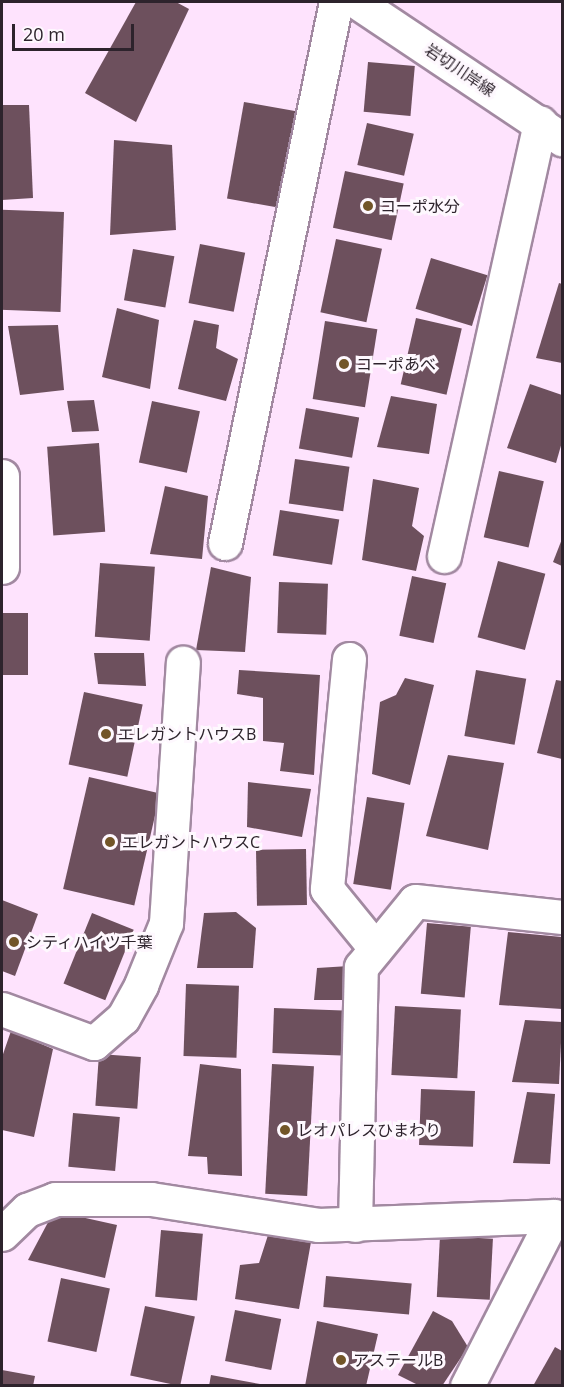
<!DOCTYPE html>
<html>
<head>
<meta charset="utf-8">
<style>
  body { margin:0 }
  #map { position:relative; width:564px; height:1387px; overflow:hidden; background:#fee3fd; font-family:"Open Sans","Noto Sans JP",sans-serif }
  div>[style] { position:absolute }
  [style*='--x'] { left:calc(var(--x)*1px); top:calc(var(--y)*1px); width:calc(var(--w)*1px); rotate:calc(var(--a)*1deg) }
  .building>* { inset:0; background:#6d505d; transform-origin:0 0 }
  .roads { filter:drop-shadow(2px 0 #a289a1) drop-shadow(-2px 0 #a289a1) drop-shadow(0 2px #a289a1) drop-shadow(0 -2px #a289a1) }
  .minor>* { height:33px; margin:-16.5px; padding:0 16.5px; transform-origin:16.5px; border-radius:16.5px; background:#fff }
  .dots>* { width:16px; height:16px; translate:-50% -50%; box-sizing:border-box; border:3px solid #fef8fe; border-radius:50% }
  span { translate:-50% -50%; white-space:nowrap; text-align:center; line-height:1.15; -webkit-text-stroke:6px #fef8fe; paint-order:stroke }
  .street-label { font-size:16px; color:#2d232c }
  .poi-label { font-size:16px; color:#2d232c }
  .left { translate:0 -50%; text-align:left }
  .frame { position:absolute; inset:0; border:3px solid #2d232c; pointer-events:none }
  .scale { position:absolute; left:12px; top:24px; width:122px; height:27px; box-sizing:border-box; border:3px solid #2d232c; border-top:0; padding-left:8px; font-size:18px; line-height:21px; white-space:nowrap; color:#2d232c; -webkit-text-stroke:4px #fef8fe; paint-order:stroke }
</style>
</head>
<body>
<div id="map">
  <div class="building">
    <div style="clip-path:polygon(136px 2px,176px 2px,189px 9px,136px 122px,85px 93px)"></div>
    <div style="left:368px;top:62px;width:47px;height:50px;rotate:5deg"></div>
    <div style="left:244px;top:102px;width:56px;height:98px;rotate:10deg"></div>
    <div style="clip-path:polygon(2px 105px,29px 105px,33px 198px,2px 200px)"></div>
    <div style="left:367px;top:123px;width:48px;height:43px;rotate:13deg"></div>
    <div style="clip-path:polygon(114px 140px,172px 145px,176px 230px,110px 235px)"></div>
    <div style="left:345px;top:171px;width:60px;height:58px;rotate:12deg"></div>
    <div style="left:64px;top:212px;width:100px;height:62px;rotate:92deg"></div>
    <div style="left:336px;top:239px;width:47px;height:75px;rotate:12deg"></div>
    <div style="left:200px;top:244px;width:46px;height:60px;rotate:11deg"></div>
    <div style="left:133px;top:249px;width:42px;height:52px;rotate:10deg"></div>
    <div style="left:431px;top:258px;width:59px;height:53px;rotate:17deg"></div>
    <div style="clip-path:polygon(559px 283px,562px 284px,562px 363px,536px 358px)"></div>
    <div style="clip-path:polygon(117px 308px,159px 320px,150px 389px,102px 377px)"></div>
    <div style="left:416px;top:318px;width:47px;height:68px;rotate:13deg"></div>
    <div style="clip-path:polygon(194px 320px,219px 325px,216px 348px,238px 359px,226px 401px,178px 389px)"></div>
    <div style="left:325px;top:321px;width:53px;height:79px;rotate:9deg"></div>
    <div style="clip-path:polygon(58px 325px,64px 390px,20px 395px,8px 326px)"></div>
    <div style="clip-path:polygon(530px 384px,562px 395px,562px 442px,556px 463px,507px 448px)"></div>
    <div style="clip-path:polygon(391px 396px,437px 404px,429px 454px,377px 447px)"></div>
    <div style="clip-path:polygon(94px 400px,99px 431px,72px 432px,67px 401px)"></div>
    <div style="left:152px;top:401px;width:49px;height:63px;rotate:12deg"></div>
    <div style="left:306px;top:408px;width:54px;height:41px;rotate:10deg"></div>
    <div style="left:99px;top:443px;width:89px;height:52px;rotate:86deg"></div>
    <div style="left:295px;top:459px;width:55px;height:45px;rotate:8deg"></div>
    <div style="left:499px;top:471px;width:46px;height:68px;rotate:13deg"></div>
    <div style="clip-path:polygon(373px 479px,419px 488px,412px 526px,424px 536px,416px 571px,362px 560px)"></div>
    <div style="clip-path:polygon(165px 486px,208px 496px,202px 559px,150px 554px)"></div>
    <div style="left:280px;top:510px;width:60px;height:46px;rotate:9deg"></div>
    <div style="clip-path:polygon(562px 539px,562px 566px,553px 562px)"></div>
    <div style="left:498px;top:561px;width:49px;height:79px;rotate:15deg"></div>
    <div style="left:100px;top:563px;width:55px;height:74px;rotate:4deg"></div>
    <div style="clip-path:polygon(211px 567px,251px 577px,245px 652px,196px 650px)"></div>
    <div style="left:412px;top:576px;width:35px;height:61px;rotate:12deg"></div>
    <div style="left:279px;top:582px;width:49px;height:51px;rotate:2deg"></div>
    <div style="left:2px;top:613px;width:26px;height:62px"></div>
    <div style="clip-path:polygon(94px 653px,144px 653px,146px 686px,98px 684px)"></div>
    <div style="clip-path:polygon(239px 670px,320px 675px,314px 775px,280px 771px,284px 743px,263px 741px,263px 698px,237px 694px)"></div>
    <div style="left:476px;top:670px;width:51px;height:67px;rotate:10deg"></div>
    <div style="clip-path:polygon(405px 678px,434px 685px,410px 785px,372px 774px,380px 702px,396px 695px)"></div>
    <div style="clip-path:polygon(556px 680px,562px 681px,562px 759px,537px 753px)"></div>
    <div style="left:84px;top:692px;width:60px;height:74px;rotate:12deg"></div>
    <div style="clip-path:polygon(448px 755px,504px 763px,488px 850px,426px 836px)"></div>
    <div style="left:89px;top:777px;width:73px;height:115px;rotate:13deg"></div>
    <div style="clip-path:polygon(248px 782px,311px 789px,302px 837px,247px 827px)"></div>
    <div style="left:367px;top:797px;width:38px;height:88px;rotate:9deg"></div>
    <div style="left:306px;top:849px;width:56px;height:50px;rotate:89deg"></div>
    <div style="clip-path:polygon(2px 900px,38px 914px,15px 976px,2px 971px)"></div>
    <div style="clip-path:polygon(236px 912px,256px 928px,253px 968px,197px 968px,204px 913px)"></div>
    <div style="left:92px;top:913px;width:45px;height:76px;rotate:22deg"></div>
    <div style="left:427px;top:923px;width:44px;height:71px;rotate:5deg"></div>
    <div style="clip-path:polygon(508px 932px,562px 937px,562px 1009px,499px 1005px)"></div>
    <div style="clip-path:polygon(349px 966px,349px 1000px,314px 1000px,317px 968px)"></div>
    <div style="left:186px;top:984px;width:53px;height:72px;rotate:2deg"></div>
    <div style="left:395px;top:1006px;width:66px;height:69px;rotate:3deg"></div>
    <div style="left:274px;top:1008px;width:69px;height:45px;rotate:2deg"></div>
    <div style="clip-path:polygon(525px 1020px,562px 1022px,559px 1084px,512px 1082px)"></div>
    <div style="clip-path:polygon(11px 1031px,53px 1049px,34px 1137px,2px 1130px,2px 1057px)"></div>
    <div style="left:99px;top:1054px;width:42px;height:52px;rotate:4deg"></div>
    <div style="clip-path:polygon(200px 1064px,241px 1069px,242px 1176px,208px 1174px,207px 1157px,188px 1156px)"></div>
    <div style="left:272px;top:1064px;width:42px;height:130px;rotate:3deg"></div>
    <div style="left:421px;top:1089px;width:54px;height:56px;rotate:2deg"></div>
    <div style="clip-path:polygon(527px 1092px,555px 1094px,550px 1164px,513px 1163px)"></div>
    <div style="left:73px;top:1113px;width:47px;height:54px;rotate:5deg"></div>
    <div style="clip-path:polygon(54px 1211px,117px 1225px,105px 1278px,28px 1260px)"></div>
    <div style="left:161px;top:1230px;width:42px;height:67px;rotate:5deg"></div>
    <div style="clip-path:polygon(269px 1232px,311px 1242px,299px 1309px,235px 1299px,240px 1265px,259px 1263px)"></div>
    <div style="left:440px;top:1236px;width:53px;height:61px;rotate:3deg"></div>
    <div style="left:326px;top:1276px;width:86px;height:31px;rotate:5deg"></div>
    <div style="left:61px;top:1278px;width:50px;height:65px;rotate:12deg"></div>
    <div style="left:145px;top:1306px;width:51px;height:71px;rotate:12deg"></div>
    <div style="left:235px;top:1310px;width:47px;height:52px;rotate:11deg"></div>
    <div style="clip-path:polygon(433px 1311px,452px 1321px,468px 1347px,442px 1386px,420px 1386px,398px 1375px)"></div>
    <div style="clip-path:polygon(317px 1321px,378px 1334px,366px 1386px,305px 1386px)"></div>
    <div style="clip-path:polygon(555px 1347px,562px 1351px,562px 1386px,533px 1386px)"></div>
    <div style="clip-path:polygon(2px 1370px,35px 1376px,33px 1386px,2px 1386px)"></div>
    <div style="clip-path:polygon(211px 1375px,260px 1384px,260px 1386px,209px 1386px)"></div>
  </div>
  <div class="roads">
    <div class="minor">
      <div style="--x:357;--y:2;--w:247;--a:33.8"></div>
      <div style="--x:2;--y:476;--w:91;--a:90"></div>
      <div style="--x:225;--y:543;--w:552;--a:-78.41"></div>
      <div style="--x:444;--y:556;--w:444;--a:-77.5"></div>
      <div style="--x:349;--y:659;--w:231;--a:95.5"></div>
      <div style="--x:327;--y:889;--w:77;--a:50.8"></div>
      <div style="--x:2;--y:1009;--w:98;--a:20.3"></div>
      <div style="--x:94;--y:1043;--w:38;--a:-41"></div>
      <div style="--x:123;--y:1018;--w:38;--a:-61"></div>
      <div style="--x:141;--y:985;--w:67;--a:-68"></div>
      <div style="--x:166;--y:923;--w:261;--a:-86.3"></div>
      <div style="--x:355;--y:1225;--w:258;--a:-88.7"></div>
      <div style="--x:361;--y:967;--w:85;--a:-50.7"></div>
      <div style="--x:415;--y:901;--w:148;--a:6.2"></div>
      <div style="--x:2;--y:1234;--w:35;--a:-44"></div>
      <div style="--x:27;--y:1210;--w:30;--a:-21"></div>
      <div style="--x:55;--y:1199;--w:96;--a:0"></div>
      <div style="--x:151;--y:1199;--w:169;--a:8.8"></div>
      <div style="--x:318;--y:1225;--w:236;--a:-2.2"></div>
      <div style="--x:554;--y:1216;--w:191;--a:117.1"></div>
    </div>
  </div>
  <div class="dots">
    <div style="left:368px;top:206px;background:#725528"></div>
    <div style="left:344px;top:364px;background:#725528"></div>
    <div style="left:106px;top:734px;background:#725528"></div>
    <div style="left:110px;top:842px;background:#725528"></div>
    <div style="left:14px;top:942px;background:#725528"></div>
    <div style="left:285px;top:1130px;background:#725528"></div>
    <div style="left:341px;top:1360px;background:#725528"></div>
  </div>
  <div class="street-label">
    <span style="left:460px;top:70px;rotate:34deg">岩切川岸線</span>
  </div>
  <div class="poi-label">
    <span class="left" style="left:380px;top:206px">コーポ水分</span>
    <span class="left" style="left:356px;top:364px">コーポあべ</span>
    <span class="left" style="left:118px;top:734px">エレガントハウスB</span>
    <span class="left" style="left:122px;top:842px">エレガントハウスC</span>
    <span class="left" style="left:26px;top:942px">シティハイツ千葉</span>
    <span class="left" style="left:297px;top:1130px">レオパレスひまわり</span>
    <span class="left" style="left:353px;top:1360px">アステールB</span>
  </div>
  <div class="frame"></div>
  <div class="scale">20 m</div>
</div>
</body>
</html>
